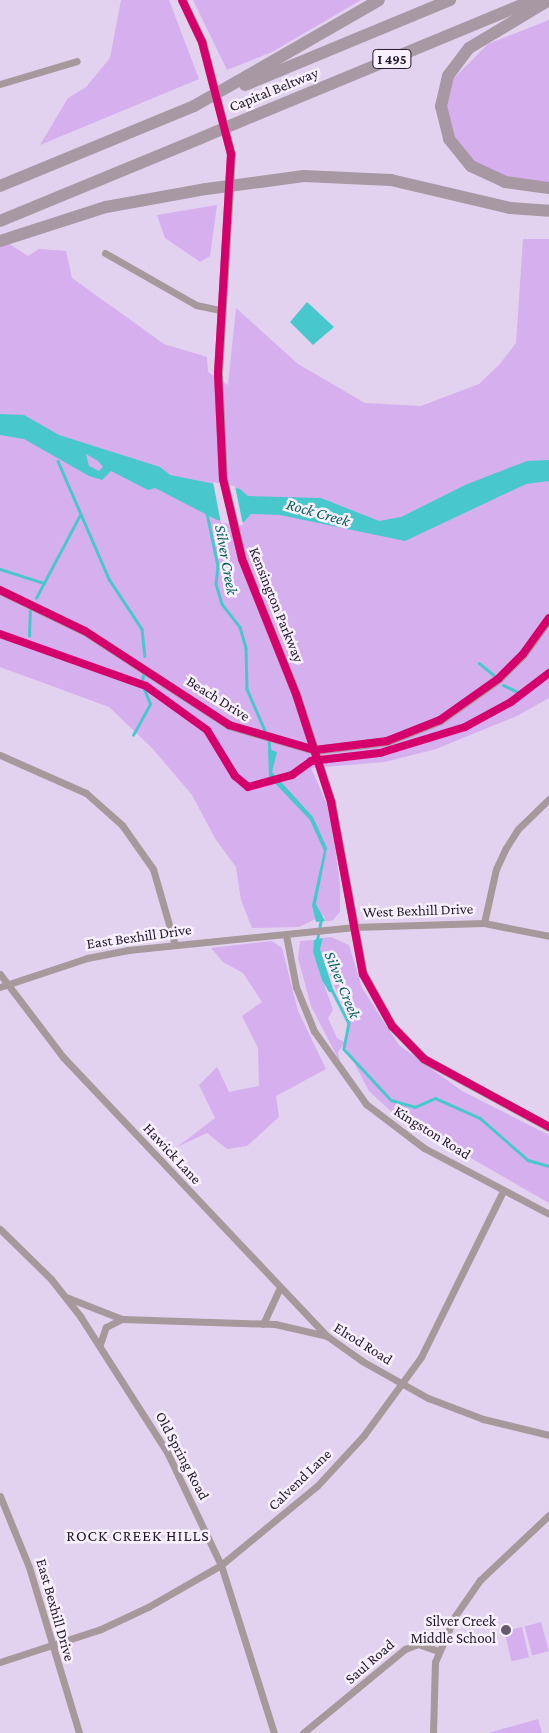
<!DOCTYPE html>
<html>
<head>
<meta charset="utf-8">
<style>
  body { margin:0 }
  #map { position:relative; width:549px; height:1733px; overflow:hidden; background:#e3d2ef; font-family:"Crimson Pro",serif }
  div>[style] { position:absolute }
  [style*='--x'] { left:calc(var(--x)*1px); top:calc(var(--y)*1px); width:calc(var(--w)*1px); rotate:calc(var(--a)*1deg) }
  .green>* { inset:0; background:#d5afee; transform-origin:0 0 }
  .water>* { inset:0; background:#48c8cd }
  .pier>* { inset:0; background:#e3d2ef }
  .stream>* { height:2.5px; margin:-1.25px; padding:0 1.25px; transform-origin:1.25px; border-radius:1.25px; background:#48c8cd }
  .minor>* { height:7px; margin:-3.5px; padding:0 3.5px; transform-origin:3.5px; border-radius:3.5px; background:#a7989b }
  .tertiary>* { height:9px; margin:-4.5px; padding:0 4.5px; transform-origin:4.5px; border-radius:4.5px; background:#a7989b }
  .motorway>* { height:12px; margin:-6px; padding:0 6px; transform-origin:6px; border-radius:6px; background:#a798a4 }
  .motorway-bridge>* { height:12px; margin:-6px; padding:0 6px; transform-origin:6px; border-radius:6px; background:#a798a4 }
  .cycleway>* { height:8px; margin:-4px; padding:0 4px; transform-origin:4px; border-radius:4px; background:#d6006c }
  .dots>* { width:14px; height:14px; translate:-50% -50%; box-sizing:border-box; border:2px solid #f8f1fd; border-radius:50% }
  span { translate:-50% -50%; white-space:nowrap; text-align:center; line-height:1.15; -webkit-text-stroke:5px #f8f1fd; paint-order:stroke }
  .shield-label span { padding:1px 4px; background:#f8f1fd; border:1px solid; border-radius:4px; -webkit-text-stroke-width:0 }
  .shield-label { font-size:14px; color:#24182c; font-weight:700 }
  .street-label { font-size:15px; color:#24182c }
  .poi-label { font-size:15px; color:#24182c }
  .right { translate:-100% -50%; text-align:right }
  .water-label { font-size:16px; color:#06615e; font-style:italic }
  .neighbourhood-label { font-size:16px; color:#24182c; letter-spacing:1px }
</style>
</head>
<body>
<div id="map">
  <div class="green">
    <div style="clip-path:polygon(121px 0,169px 0,199px 79px,40px 145px,68px 98px,86px 87px,110px 58px)"></div>
    <div style="clip-path:polygon(193px 0,361px 0,272px 52px,227px 70px)"></div>
    <div style="clip-path:polygon(549px 20px,549px 185px,520px 182px,485px 171px,464px 154px,448px 128px,446px 98px,453px 79px,488px 44px)"></div>
    <div style="clip-path:polygon(217px 205px,210px 256px,200px 262px,165px 238px,157px 215px)"></div>
    <div style="clip-path:polygon(0 238px,28px 256px,39px 249px,66px 251px,72px 278px,164px 344px,207px 357px,208px 372px,228px 385px,236px 308px,298px 364px,365px 403px,421px 406px,479px 384px,499px 365px,516px 343px,523px 239px,549px 239px,549px 698px,517px 716px,436px 749px,385px 762px,311px 768px,330px 811px,340px 884px,340px 912px,332px 921px,325px 921px,324px 915px,299px 927px,252px 928px,241px 900px,236px 867px,216px 840px,192px 795px,153px 749px,109px 707px,0 667px)"></div>
    <div style="clip-path:polygon(331px 937px,349px 945px,362px 988px,399px 1045px,462px 1091px,549px 1135px,549px 1203px,394px 1114px,369px 1091px,344px 1044px,338px 1052px,340px 1062px,311px 1006px,298px 958px,300px 941px,314px 940px,313px 952px,333px 1010px,328px 1018px,337px 1038px,344px 1042px,349px 1023px,320px 949px,323px 938px)"></div>
    <div style="clip-path:polygon(272px 941px,282px 948px,298px 1011px,326px 1069px,276px 1096px,279px 1117px,247px 1146px,227px 1149px,207px 1133px,177px 1147px,215px 1118px,199px 1085px,217px 1067px,229px 1092px,259px 1086px,258px 1048px,242px 1016px,262px 1002px,243px 973px,223px 962px,211px 948px)"></div>
    <div style="left:541px;top:1622px;width:30px;height:17px;rotate:75deg"></div>
    <div style="left:522px;top:1627px;width:31px;height:18px;rotate:77deg"></div>
    <div style="clip-path:polygon(538px 1719px,542px 1733px,488px 1733px)"></div>
  </div>
  <div class="water">
    <div style="clip-path:polygon(307px 302px,334px 327px,313px 345px,290px 322px)"></div>
    <div style="clip-path:polygon(evenodd,0 414px,24px 415px,59px 435px,160px 467px,170px 475px,240px 489px,248px 496px,321px 498px,379px 521px,401px 517px,465px 485px,527px 461px,549px 460px,549px 481px,526px 484px,405px 541px,280px 515px,251px 514px,244px 522px,217px 520px,155px 488px,148px 490px,111px 471px,102px 480px,89px 476px,24px 439px,0 435px,0 414px,86px 454px,98px 461px,103px 467px,99px 471px,89px 466px,86px 454px)"></div>
    <div style="clip-path:polygon(268px 749px,277px 752px,272px 772px,313px 817px,327px 848px,316px 904px,325px 921px,316px 922px,312px 905px,324px 851px,310px 820px,269px 777px)"></div>
    <div style="clip-path:polygon(323px 938px,320px 949px,334px 992px,329px 992px,322px 980px,313px 952px,314px 940px)"></div>
  </div>
  <div class="pier">
    <div style="clip-path:polygon(213px 482px,235px 486px,243px 525px,221px 523px)"></div>
  </div>
  <div class="stream">
    <div style="--x:58;--y:461;--w:129;--a:66.6"></div>
    <div style="--x:109;--y:579;--w:60;--a:56.6"></div>
    <div style="--x:142;--y:629;--w:27;--a:84"></div>
    <div style="--x:207;--y:513;--w:54;--a:78.3"></div>
    <div style="--x:218;--y:566;--w:18;--a:96"></div>
    <div style="--x:216;--y:584;--w:21;--a:73"></div>
    <div style="--x:222;--y:604;--w:29;--a:52"></div>
    <div style="--x:240;--y:627;--w:22;--a:74"></div>
    <div style="--x:246;--y:648;--w:41;--a:88.6"></div>
    <div style="--x:247;--y:689;--w:48;--a:66.6"></div>
    <div style="--x:0;--y:569;--w:46;--a:17.7"></div>
    <div style="--x:36;--y:598;--w:94;--a:-62.1"></div>
    <div style="--x:29;--y:636;--w:25;--a:-88"></div>
    <div style="--x:479;--y:663;--w:19;--a:39"></div>
    <div style="--x:142;--y:682;--w:6;--a:-81"></div>
    <div style="--x:503;--y:685;--w:17;--a:25"></div>
    <div style="--x:133;--y:735;--w:35;--a:-61"></div>
    <div style="--x:150;--y:704;--w:18;--a:-112"></div>
    <div style="--x:269;--y:738;--w:14;--a:86"></div>
    <div style="--x:317;--y:940;--w:21;--a:-79"></div>
    <div style="--x:332;--y:990;--w:37;--a:63"></div>
    <div style="--x:349;--y:1023;--w:26;--a:101"></div>
    <div style="--x:344;--y:1049;--w:69;--a:47.3"></div>
    <div style="--x:391;--y:1100;--w:25;--a:16"></div>
    <div style="--x:415;--y:1107;--w:22;--a:-24"></div>
    <div style="--x:435;--y:1098;--w:49;--a:24"></div>
    <div style="--x:480;--y:1118;--w:64;--a:41.2"></div>
    <div style="--x:528;--y:1160;--w:22;--a:16"></div>
  </div>
  <div class="minor">
    <div style="--x:0;--y:84;--w:80;--a:-16.6"></div>
    <div style="--x:105;--y:253;--w:105;--a:29.7"></div>
    <div style="--x:196;--y:305;--w:25;--a:12"></div>
    <div style="--x:0;--y:755;--w:94;--a:23.8"></div>
    <div style="--x:86;--y:793;--w:48;--a:41.6"></div>
    <div style="--x:122;--y:825;--w:54;--a:54.8"></div>
    <div style="--x:153;--y:869;--w:79;--a:73.9"></div>
    <div style="--x:484;--y:923;--w:55;--a:-77.5"></div>
    <div style="--x:496;--y:869;--w:23;--a:-65"></div>
    <div style="--x:506;--y:848;--w:22;--a:-58"></div>
    <div style="--x:518;--y:829;--w:43;--a:-44.1"></div>
    <div style="--x:286;--y:935;--w:53;--a:79.1"></div>
    <div style="--x:296;--y:987;--w:48;--a:67.8"></div>
    <div style="--x:314;--y:1031;--w:90;--a:54.5"></div>
    <div style="--x:366;--y:1104;--w:73;--a:37.2"></div>
    <div style="--x:424;--y:1148;--w:141;--a:27.8"></div>
    <div style="--x:0;--y:974;--w:104;--a:52.8"></div>
    <div style="--x:63;--y:1057;--w:384;--a:46.6"></div>
    <div style="--x:0;--y:987;--w:92;--a:-18.4"></div>
    <div style="--x:87;--y:958;--w:42;--a:-11"></div>
    <div style="--x:128;--y:950;--w:226;--a:-5.8"></div>
    <div style="--x:353;--y:927;--w:131;--a:-1.7"></div>
    <div style="--x:484;--y:923;--w:66;--a:11.3"></div>
    <div style="--x:0;--y:1229;--w:71;--a:44.4"></div>
    <div style="--x:51;--y:1279;--w:47;--a:51.9"></div>
    <div style="--x:80;--y:1316;--w:161;--a:57.4"></div>
    <div style="--x:167;--y:1452;--w:125;--a:64.5"></div>
    <div style="--x:221;--y:1565;--w:176;--a:72.5"></div>
    <div style="--x:66;--y:1297;--w:60;--a:21.4"></div>
    <div style="--x:122;--y:1319;--w:153;--a:1.9"></div>
    <div style="--x:275;--y:1324;--w:53;--a:13"></div>
    <div style="--x:327;--y:1336;--w:43;--a:35.5"></div>
    <div style="--x:362;--y:1361;--w:76;--a:29.3"></div>
    <div style="--x:428;--y:1398;--w:59;--a:20.9"></div>
    <div style="--x:483;--y:1419;--w:68;--a:13.6"></div>
    <div style="--x:263;--y:1324;--w:38;--a:-65"></div>
    <div style="--x:100;--y:1344;--w:18;--a:-71"></div>
    <div style="--x:106;--y:1327;--w:18;--a:-27"></div>
    <div style="--x:0;--y:1496;--w:77;--a:67.8"></div>
    <div style="--x:29;--y:1567;--w:173;--a:73.2"></div>
    <div style="--x:0;--y:1662;--w:106;--a:-18.1"></div>
    <div style="--x:101;--y:1629;--w:52;--a:-25.1"></div>
    <div style="--x:148;--y:1607;--w:84;--a:-29.9"></div>
    <div style="--x:221;--y:1565;--w:124;--a:-39.5"></div>
    <div style="--x:317;--y:1486;--w:69;--a:-47.3"></div>
    <div style="--x:364;--y:1435;--w:97;--a:-53.8"></div>
    <div style="--x:421;--y:1357;--w:185;--a:-63.7"></div>
    <div style="--x:303;--y:1733;--w:132;--a:-39.5"></div>
    <div style="--x:405;--y:1649;--w:14;--a:-21"></div>
    <div style="--x:418;--y:1644;--w:21;--a:19"></div>
    <div style="--x:433;--y:1733;--w:71;--a:-88.4"></div>
    <div style="--x:435;--y:1662;--w:50;--a:-66.5"></div>
    <div style="--x:455;--y:1616;--w:44;--a:-55.2"></div>
    <div style="--x:480;--y:1580;--w:95;--a:-43.3"></div>
  </div>
  <div class="tertiary">
    <div style="--x:182;--y:0;--w:47;--a:64.5"></div>
    <div style="--x:202;--y:42;--w:116;--a:75.5"></div>
    <div style="--x:231;--y:154;--w:220;--a:93.4"></div>
    <div style="--x:218;--y:374;--w:105;--a:87.3"></div>
    <div style="--x:223;--y:479;--w:82;--a:76.6"></div>
    <div style="--x:242;--y:559;--w:145;--a:68.2"></div>
    <div style="--x:296;--y:694;--w:114;--a:72"></div>
    <div style="--x:331;--y:802;--w:175;--a:79.5"></div>
    <div style="--x:363;--y:974;--w:60;--a:60.9"></div>
    <div style="--x:392;--y:1026;--w:46;--a:45.9"></div>
    <div style="--x:424;--y:1059;--w:142;--a:28.5"></div>
    <div style="--x:0;--y:590;--w:94;--a:25.8"></div>
    <div style="--x:85;--y:631;--w:172;--a:33.1"></div>
    <div style="--x:229;--y:725;--w:90;--a:16.2"></div>
    <div style="--x:315;--y:750;--w:73;--a:-7.1"></div>
    <div style="--x:387;--y:741;--w:57;--a:-21.6"></div>
    <div style="--x:440;--y:720;--w:71;--a:-35.3"></div>
    <div style="--x:498;--y:679;--w:35;--a:-45"></div>
    <div style="--x:523;--y:654;--w:44;--a:-54.2"></div>
  </div>
  <div class="motorway">
    <div style="--x:549;--y:0;--w:93;--a:149"></div>
    <div style="--x:469;--y:48;--w:35;--a:127"></div>
    <div style="--x:448;--y:76;--w:31;--a:103"></div>
    <div style="--x:441;--y:106;--w:34;--a:76"></div>
    <div style="--x:449;--y:139;--w:35;--a:51"></div>
    <div style="--x:471;--y:166;--w:38;--a:25"></div>
    <div style="--x:505;--y:182;--w:44;--a:7.8"></div>
    <div style="--x:247;--y:76;--w:152;--a:-29.9"></div>
    <div style="--x:245;--y:85;--w:222;--a:-22.5"></div>
    <div style="--x:251;--y:117;--w:305;--a:-22.5"></div>
    <div style="--x:260;--y:182;--w:44;--a:-7.8"></div>
    <div style="--x:304;--y:176;--w:87;--a:2.6"></div>
    <div style="--x:391;--y:180;--w:122;--a:13.2"></div>
    <div style="--x:510;--y:208;--w:39;--a:4"></div>
    <div style="--x:0;--y:186;--w:210;--a:-22.4"></div>
    <div style="--x:0;--y:221;--w:217;--a:-22.4"></div>
    <div style="--x:0;--y:241;--w:111;--a:-17.8"></div>
    <div style="--x:106;--y:207;--w:102;--a:-10.2"></div>
  </div>
  <div class="motorway-bridge">
    <div style="--x:194;--y:106;--w:59;--a:-29.6"></div>
    <div style="--x:201;--y:138;--w:54;--a:-22.8"></div>
    <div style="--x:206;--y:189;--w:54;--a:-7.4"></div>
  </div>
  <div class="cycleway">
    <div style="--x:182;--y:0;--w:47;--a:64.5"></div>
    <div style="--x:202;--y:42;--w:116;--a:75.5"></div>
    <div style="--x:231;--y:154;--w:220;--a:93.4"></div>
    <div style="--x:218;--y:374;--w:105;--a:87.3"></div>
    <div style="--x:223;--y:479;--w:82;--a:76.6"></div>
    <div style="--x:242;--y:559;--w:145;--a:68.2"></div>
    <div style="--x:296;--y:694;--w:114;--a:72"></div>
    <div style="--x:331;--y:802;--w:175;--a:79.5"></div>
    <div style="--x:363;--y:974;--w:60;--a:60.9"></div>
    <div style="--x:392;--y:1026;--w:46;--a:45.9"></div>
    <div style="--x:424;--y:1059;--w:142;--a:28.5"></div>
    <div style="--x:0;--y:590;--w:94;--a:25.8"></div>
    <div style="--x:85;--y:631;--w:172;--a:33.1"></div>
    <div style="--x:229;--y:725;--w:90;--a:16.2"></div>
    <div style="--x:315;--y:750;--w:73;--a:-7.1"></div>
    <div style="--x:387;--y:741;--w:57;--a:-21.6"></div>
    <div style="--x:440;--y:720;--w:71;--a:-35.3"></div>
    <div style="--x:498;--y:679;--w:35;--a:-45"></div>
    <div style="--x:523;--y:654;--w:44;--a:-54.2"></div>
    <div style="--x:0;--y:634;--w:155;--a:19.6"></div>
    <div style="--x:146;--y:686;--w:75;--a:35.8"></div>
    <div style="--x:207;--y:730;--w:54;--a:58.7"></div>
    <div style="--x:235;--y:776;--w:17;--a:40"></div>
    <div style="--x:248;--y:787;--w:46;--a:-15.3"></div>
    <div style="--x:292;--y:775;--w:24;--a:-36"></div>
    <div style="--x:311;--y:761;--w:69;--a:-6.6"></div>
    <div style="--x:380;--y:753;--w:89;--a:-17"></div>
    <div style="--x:465;--y:727;--w:52;--a:-28.5"></div>
    <div style="--x:511;--y:702;--w:48;--a:-37.3"></div>
  </div>
  <div class="dots">
    <div style="left:506px;top:1630px;background:#675970"></div>
  </div>
  <div class="shield-label">
    <span style="left:392px;top:59px">I 495</span>
  </div>
  <div class="street-label">
    <span style="left:274px;top:90px;rotate:-22deg">Capital Beltway</span>
    <span style="left:276px;top:605px;rotate:68deg">Kensington Parkway</span>
    <span style="left:218px;top:699px;rotate:32deg">Beach Drive</span>
    <span style="left:418px;top:911px;rotate:-2deg">West Bexhill Drive</span>
    <span style="left:139px;top:937px;rotate:-8deg">East Bexhill Drive</span>
    <span style="left:432px;top:1133px;rotate:32deg">Kingston Road</span>
    <span style="left:172px;top:1154px;rotate:47deg">Hawick Lane</span>
    <span style="left:363px;top:1344px;rotate:32deg">Elrod Road</span>
    <span style="left:182px;top:1456px;rotate:62deg">Old Spring Road</span>
    <span style="left:300px;top:1480px;rotate:-44deg">Calvend Lane</span>
    <span style="left:55px;top:1610px;rotate:74deg">East Bexhill Drive</span>
    <span style="left:370px;top:1662px;rotate:-41deg">Saul Road</span>
  </div>
  <div class="poi-label">
    <span class="right" style="left:496px;top:1630px">Silver Creek<br>Middle School</span>
  </div>
  <div class="water-label">
    <span style="left:318px;top:513px;rotate:16deg">Rock Creek</span>
    <span style="left:226px;top:560px;rotate:80deg">Silver Creek</span>
    <span style="left:342px;top:985px;rotate:68deg">Silver Creek</span>
  </div>
  <div class="neighbourhood-label">
    <span style="left:138px;top:1536px">ROCK CREEK HILLS</span>
  </div>
</div>
</body>
</html>
